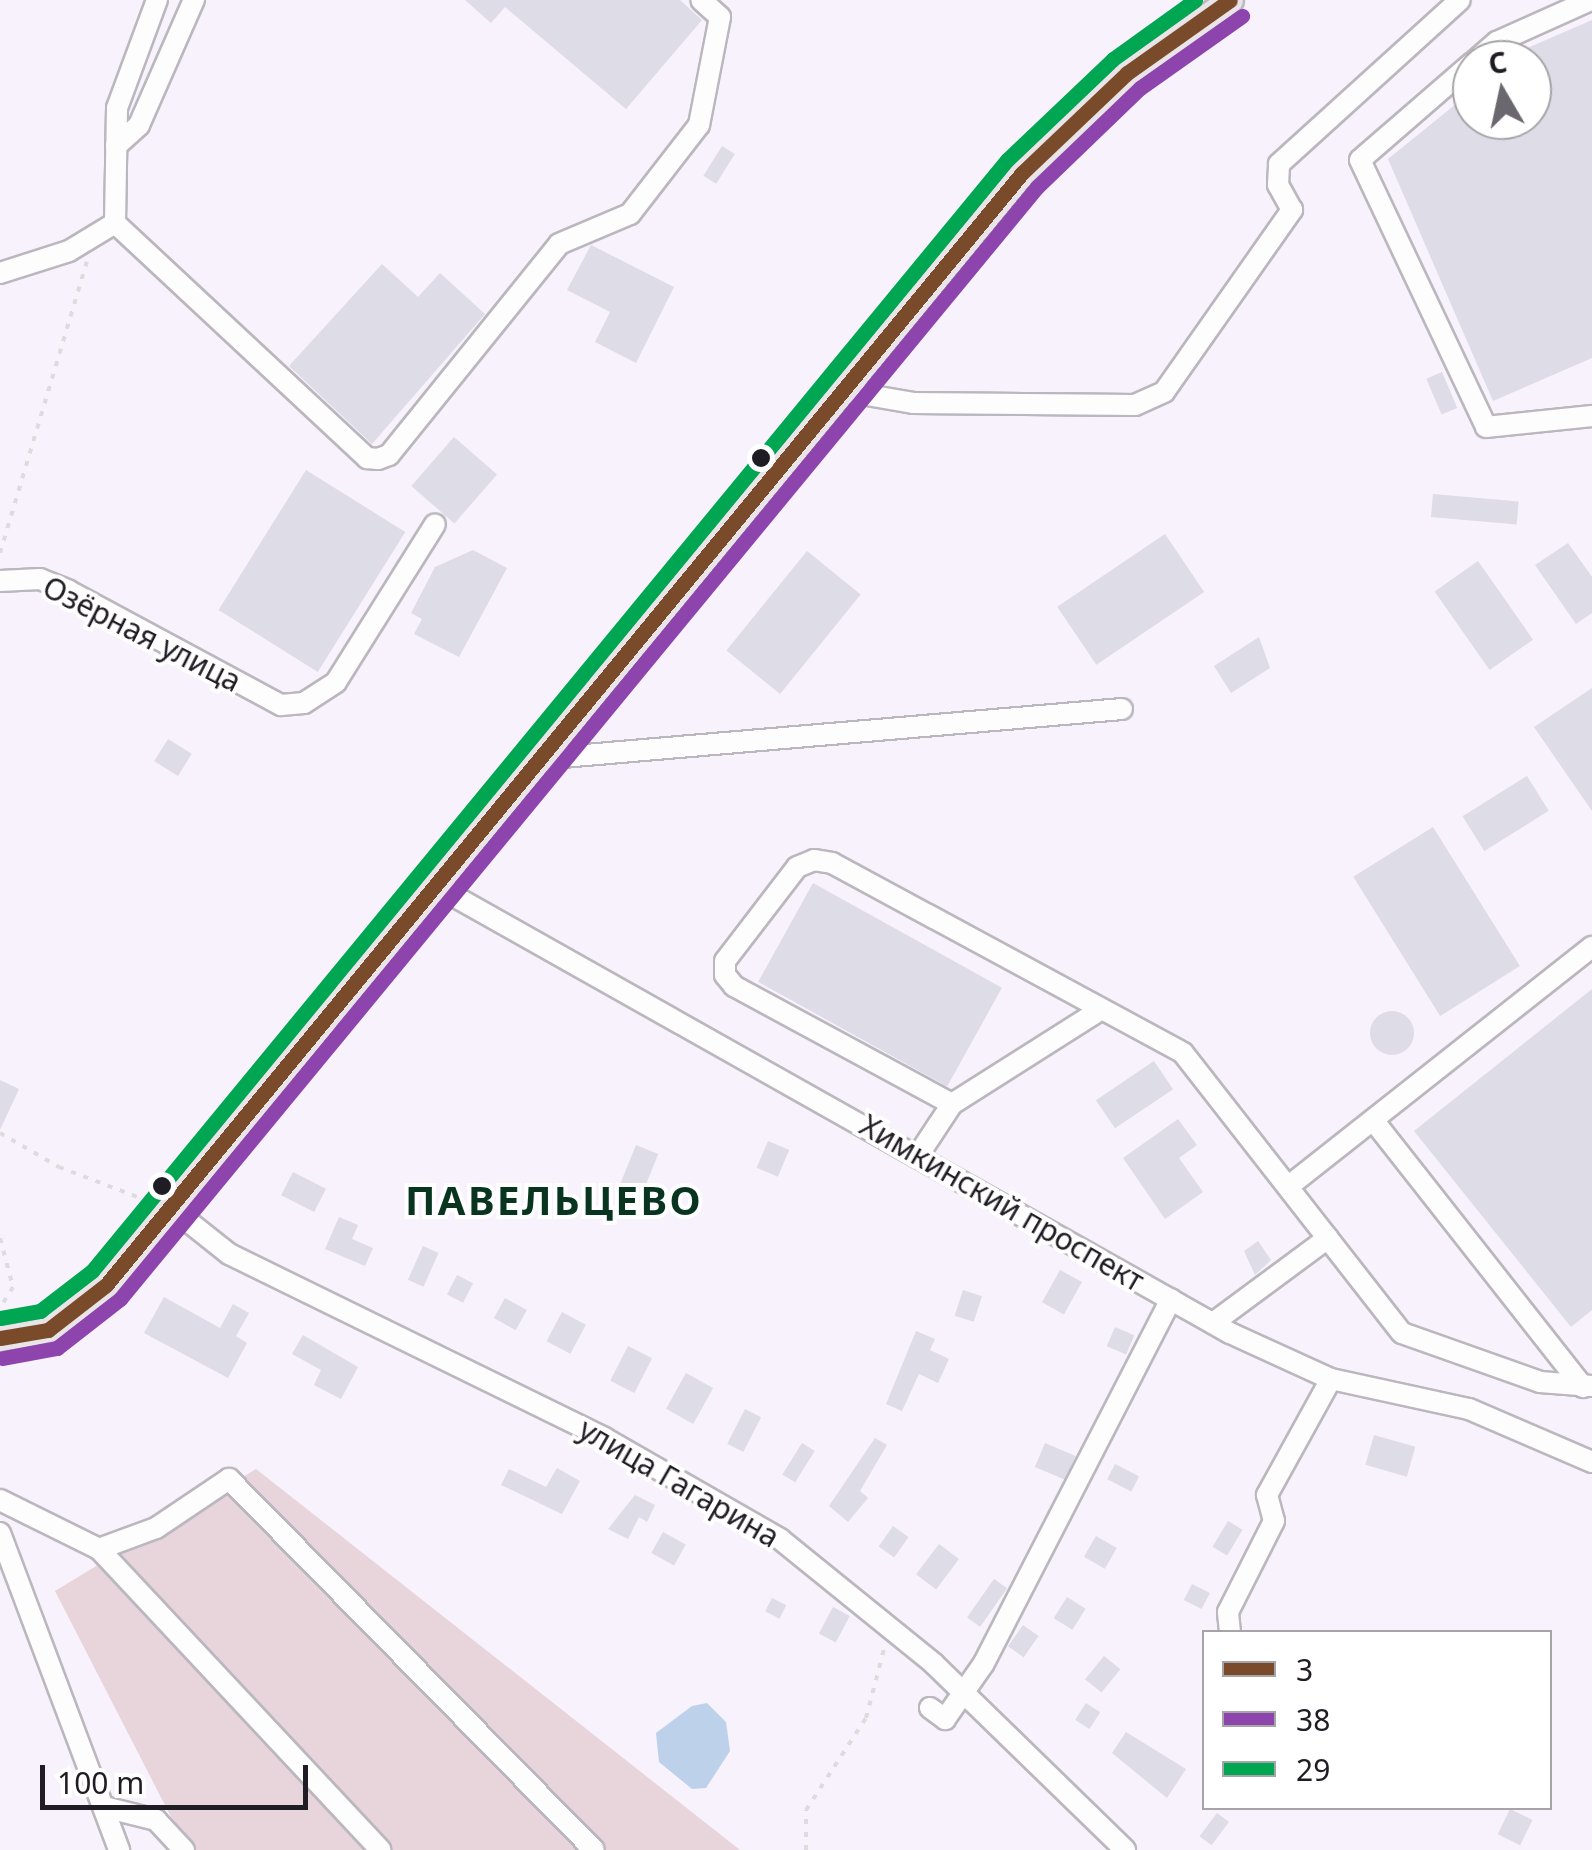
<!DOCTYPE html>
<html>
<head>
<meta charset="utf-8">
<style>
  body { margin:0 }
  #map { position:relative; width:1592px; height:1850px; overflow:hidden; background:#f7f2fb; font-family:"Noto Sans",sans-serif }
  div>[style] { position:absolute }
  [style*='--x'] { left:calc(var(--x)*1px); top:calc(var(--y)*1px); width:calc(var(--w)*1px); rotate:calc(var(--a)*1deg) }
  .green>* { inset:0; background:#e8d4db }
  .water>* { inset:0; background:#bdd1ea }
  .building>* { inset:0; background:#dddce7; transform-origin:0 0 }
  .round { border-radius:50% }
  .path>* { height:4px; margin-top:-2px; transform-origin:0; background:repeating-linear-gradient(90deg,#dddbdd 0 5px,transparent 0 13px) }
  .roads { filter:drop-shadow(2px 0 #bbb7be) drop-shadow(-2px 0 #bbb7be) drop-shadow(0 2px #bbb7be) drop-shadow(0 -2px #bbb7be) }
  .minor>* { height:20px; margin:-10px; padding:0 10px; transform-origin:10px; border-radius:10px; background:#fefdfe }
  .major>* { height:25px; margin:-12.5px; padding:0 12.5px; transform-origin:12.5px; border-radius:12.5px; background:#e9e4e8 }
  .bus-1>* { height:15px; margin:-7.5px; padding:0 7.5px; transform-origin:7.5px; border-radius:7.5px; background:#7a4b2a }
  .bus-2>* { height:15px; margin:-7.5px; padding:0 7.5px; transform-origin:7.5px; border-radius:7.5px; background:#8e44ad }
  .bus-3>* { height:15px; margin:-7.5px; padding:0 7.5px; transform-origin:7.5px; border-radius:7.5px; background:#00a651 }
  .dots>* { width:28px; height:28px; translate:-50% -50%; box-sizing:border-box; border:5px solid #fff; border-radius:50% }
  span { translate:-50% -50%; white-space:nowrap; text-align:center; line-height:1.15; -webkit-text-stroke:8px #fff; paint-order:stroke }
  .street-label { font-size:30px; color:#201c24 }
  .district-label { font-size:40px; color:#083420; font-weight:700; letter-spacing:2.5px }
  .legend { position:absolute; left:1202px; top:1630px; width:350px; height:180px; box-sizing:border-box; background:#fff; border:2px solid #a6a4a7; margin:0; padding:12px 18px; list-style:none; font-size:30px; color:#201c24 }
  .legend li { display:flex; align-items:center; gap:20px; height:50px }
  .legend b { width:50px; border:2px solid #a6a4a7 }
  .north { position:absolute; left:1452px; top:40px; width:100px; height:100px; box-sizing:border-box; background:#fff; border:2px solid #a6a4a7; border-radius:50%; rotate:351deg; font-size:28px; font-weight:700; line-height:40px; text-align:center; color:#201c24 }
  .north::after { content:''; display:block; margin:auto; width:35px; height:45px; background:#6b676f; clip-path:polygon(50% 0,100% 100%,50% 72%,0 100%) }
  .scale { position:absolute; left:40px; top:1765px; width:268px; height:45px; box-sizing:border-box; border:5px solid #201c24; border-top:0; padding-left:12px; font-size:30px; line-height:35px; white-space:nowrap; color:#201c24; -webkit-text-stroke:8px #fff; paint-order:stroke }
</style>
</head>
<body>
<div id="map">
  <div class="green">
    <div style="clip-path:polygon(256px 1469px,740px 1850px,188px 1850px,55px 1591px)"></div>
  </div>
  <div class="water">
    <div style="clip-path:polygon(707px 1703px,726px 1722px,730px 1751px,706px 1788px,692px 1789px,659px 1762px,656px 1733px,692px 1706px)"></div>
  </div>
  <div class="building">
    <div style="clip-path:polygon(465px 0,680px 0,702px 20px,626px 109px,505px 7px,491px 23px)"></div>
    <div style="clip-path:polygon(1592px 20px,1592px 358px,1493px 401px,1388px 159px,1472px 91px,1472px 120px,1532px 120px,1532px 60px,1500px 60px)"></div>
    <div style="left:722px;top:146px;width:15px;height:35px;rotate:32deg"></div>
    <div style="clip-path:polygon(591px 245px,674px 287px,636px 363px,595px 342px,610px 312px,567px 290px)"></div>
    <div style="clip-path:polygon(382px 264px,418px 297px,440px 273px,485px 314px,372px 444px,289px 366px)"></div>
    <div style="left:1442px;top:372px;width:39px;height:17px;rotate:67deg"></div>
    <div style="left:454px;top:437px;width:57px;height:65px;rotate:41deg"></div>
    <div style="left:306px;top:470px;width:117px;height:165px;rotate:32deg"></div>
    <div style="left:1433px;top:494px;width:86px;height:23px;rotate:5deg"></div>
    <div style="left:1165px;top:534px;width:70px;height:130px;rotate:56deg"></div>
    <div style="clip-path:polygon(1568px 543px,1592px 577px,1592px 613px,1576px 624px,1535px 565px)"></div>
    <div style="clip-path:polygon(473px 550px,507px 568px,459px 657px,414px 634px,422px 619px,411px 613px,435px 567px)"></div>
    <div style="left:807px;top:551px;width:69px;height:128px;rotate:39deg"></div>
    <div style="left:1478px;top:561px;width:96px;height:53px;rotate:55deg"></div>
    <div style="clip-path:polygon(1259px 637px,1270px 668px,1231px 693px,1214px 666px)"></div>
    <div style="clip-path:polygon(1592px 688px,1592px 811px,1534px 727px)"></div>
    <div style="left:168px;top:739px;width:28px;height:26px;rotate:32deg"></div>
    <div style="left:1527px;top:776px;width:41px;height:76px;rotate:58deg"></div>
    <div style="left:1433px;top:827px;width:164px;height:94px;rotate:58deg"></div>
    <div style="left:813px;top:883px;width:216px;height:113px;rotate:29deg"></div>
    <div style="clip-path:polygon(1592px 989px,1592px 1310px,1571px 1327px,1414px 1131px)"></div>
    <div class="round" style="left:1370px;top:1011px;width:44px;height:44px"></div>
    <div style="left:1154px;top:1061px;width:34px;height:70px;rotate:56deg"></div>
    <div style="clip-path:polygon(0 1080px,19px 1089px,0 1130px)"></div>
    <div style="clip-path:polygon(1178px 1119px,1197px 1145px,1179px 1158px,1203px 1192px,1165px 1219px,1123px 1158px)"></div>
    <div style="left:768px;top:1141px;width:23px;height:29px;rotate:23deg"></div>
    <div style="left:636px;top:1145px;width:24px;height:43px;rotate:22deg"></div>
    <div style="left:293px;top:1172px;width:37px;height:26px;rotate:27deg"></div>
    <div style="clip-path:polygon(339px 1217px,358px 1225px,352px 1239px,373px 1248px,365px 1266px,325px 1249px)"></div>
    <div style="clip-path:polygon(1258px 1241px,1271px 1260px,1255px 1275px,1244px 1251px)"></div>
    <div style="left:423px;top:1246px;width:17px;height:37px;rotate:24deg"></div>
    <div style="left:1060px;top:1270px;width:25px;height:37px;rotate:29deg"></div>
    <div style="left:457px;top:1275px;width:18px;height:22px;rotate:27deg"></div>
    <div style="left:963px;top:1290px;width:20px;height:27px;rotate:18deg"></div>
    <div style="clip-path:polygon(164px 1297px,220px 1328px,233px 1304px,249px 1313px,236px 1336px,247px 1343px,228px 1378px,144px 1333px)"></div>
    <div style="left:505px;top:1298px;width:25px;height:23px;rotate:29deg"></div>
    <div style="left:562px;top:1312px;width:27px;height:33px;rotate:28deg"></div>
    <div style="left:1115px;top:1327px;width:21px;height:21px;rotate:23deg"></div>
    <div style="clip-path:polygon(916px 1331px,935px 1339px,930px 1350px,949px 1359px,938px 1383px,919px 1374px,902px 1411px,886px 1404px)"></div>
    <div style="clip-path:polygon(303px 1335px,358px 1367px,341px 1399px,314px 1385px,321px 1370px,292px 1354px)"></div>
    <div style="left:628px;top:1346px;width:27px;height:39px;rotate:27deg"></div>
    <div style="left:686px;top:1373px;width:31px;height:41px;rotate:29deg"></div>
    <div style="left:745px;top:1409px;width:18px;height:39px;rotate:27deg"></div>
    <div style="left:1374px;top:1435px;width:43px;height:31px;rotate:16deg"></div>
    <div style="clip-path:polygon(875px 1438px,887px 1445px,860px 1491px,868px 1498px,848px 1522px,829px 1506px)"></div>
    <div style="left:802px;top:1443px;width:15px;height:37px;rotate:32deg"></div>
    <div style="left:1045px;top:1443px;width:33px;height:26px;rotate:23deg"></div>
    <div style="left:1115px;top:1464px;width:27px;height:17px;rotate:27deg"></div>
    <div style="clip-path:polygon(557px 1468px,580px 1481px,562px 1514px,501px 1485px,509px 1469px,546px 1487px)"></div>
    <div style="clip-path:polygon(635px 1495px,655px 1505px,647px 1522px,639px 1517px,628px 1539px,608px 1529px)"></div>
    <div style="left:1228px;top:1521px;width:17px;height:30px;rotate:31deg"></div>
    <div style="left:893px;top:1526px;width:19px;height:25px;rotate:35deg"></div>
    <div style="left:663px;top:1532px;width:26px;height:24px;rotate:29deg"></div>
    <div style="left:1096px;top:1536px;width:24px;height:24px;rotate:30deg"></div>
    <div style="left:939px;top:1544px;width:25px;height:38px;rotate:37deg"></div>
    <div style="left:994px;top:1579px;width:16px;height:47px;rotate:35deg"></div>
    <div style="left:1192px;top:1584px;width:20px;height:18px;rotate:27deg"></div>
    <div style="left:1067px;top:1597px;width:22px;height:25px;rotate:32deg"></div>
    <div style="left:772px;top:1598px;width:16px;height:15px;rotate:27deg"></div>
    <div style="left:833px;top:1607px;width:19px;height:30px;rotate:28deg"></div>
    <div style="left:1023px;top:1625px;width:19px;height:26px;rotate:35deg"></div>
    <div style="left:1104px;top:1656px;width:21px;height:30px;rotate:39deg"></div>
    <div style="left:1086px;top:1703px;width:17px;height:20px;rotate:33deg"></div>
    <div style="clip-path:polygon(1126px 1732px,1186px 1769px,1167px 1798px,1112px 1753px)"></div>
    <div style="left:1510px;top:1809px;width:25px;height:28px;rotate:26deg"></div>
    <div style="left:1217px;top:1813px;width:15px;height:29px;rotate:37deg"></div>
  </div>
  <div class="path">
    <div style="--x:0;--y:553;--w:305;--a:-73.4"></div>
    <div style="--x:0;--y:1133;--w:68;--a:30"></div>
    <div style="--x:59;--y:1167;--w:95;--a:20.9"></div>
    <div style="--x:0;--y:1238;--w:51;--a:75.1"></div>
    <div style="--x:13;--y:1287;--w:25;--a:122"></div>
    <div style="--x:806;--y:1850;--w:40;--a:-90"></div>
    <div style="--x:806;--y:1810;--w:110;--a:-56.9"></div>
    <div style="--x:866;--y:1718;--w:75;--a:-75.4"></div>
  </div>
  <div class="roads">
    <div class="minor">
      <div style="--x:1476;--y:60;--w:28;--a:-41"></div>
      <div style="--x:1497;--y:42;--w:103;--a:-24.1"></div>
      <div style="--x:1472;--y:63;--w:148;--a:139.1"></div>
      <div style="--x:1360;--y:160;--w:295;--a:64.7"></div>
      <div style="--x:1486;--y:427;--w:107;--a:-5.9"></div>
      <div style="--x:116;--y:146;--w:31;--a:-42"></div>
      <div style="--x:139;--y:125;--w:137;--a:-66.3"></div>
      <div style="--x:115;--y:223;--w:345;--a:43"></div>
      <div style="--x:367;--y:458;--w:11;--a:5"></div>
      <div style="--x:378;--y:459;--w:12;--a:-20"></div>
      <div style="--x:389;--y:455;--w:271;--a:-51.1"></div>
      <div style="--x:559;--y:244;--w:77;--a:-22.9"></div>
      <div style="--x:630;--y:214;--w:113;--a:-52.2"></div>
      <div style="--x:699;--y:125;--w:110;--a:-79"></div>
      <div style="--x:720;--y:17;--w:25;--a:-138"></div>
      <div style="--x:0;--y:273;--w:72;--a:-17.7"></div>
      <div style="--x:69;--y:251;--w:54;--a:-31.3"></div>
      <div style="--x:115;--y:223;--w:115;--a:-89"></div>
      <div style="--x:117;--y:108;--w:115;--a:-69.7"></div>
      <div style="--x:838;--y:390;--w:76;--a:9.8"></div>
      <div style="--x:913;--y:403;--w:222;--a:0.5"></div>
      <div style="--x:1135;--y:405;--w:32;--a:-24"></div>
      <div style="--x:1164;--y:392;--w:223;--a:-54.9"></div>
      <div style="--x:1292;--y:210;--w:29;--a:-119"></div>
      <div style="--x:1278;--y:185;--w:21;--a:-87"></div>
      <div style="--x:1279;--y:164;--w:244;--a:-42.2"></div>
      <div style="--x:0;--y:581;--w:40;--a:-2.9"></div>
      <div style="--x:40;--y:579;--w:31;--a:22"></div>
      <div style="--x:69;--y:591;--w:241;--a:28.3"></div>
      <div style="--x:281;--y:705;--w:23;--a:-5"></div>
      <div style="--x:304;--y:703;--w:38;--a:-33"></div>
      <div style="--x:336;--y:682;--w:186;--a:-57.9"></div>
      <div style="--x:539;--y:759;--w:585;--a:-4.9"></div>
      <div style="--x:436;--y:886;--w:911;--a:29.38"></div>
      <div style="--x:1230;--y:1333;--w:111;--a:24.5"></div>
      <div style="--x:1331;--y:1379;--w:141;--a:12.3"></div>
      <div style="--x:1469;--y:1409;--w:134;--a:23.3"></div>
      <div style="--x:952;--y:1104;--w:172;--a:-32.4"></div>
      <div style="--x:1373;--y:1120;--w:340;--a:51.8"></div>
      <div style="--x:919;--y:1154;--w:60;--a:-56.6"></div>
      <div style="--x:952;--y:1104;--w:248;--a:-151.6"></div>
      <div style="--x:734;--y:986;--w:14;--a:-129"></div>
      <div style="--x:725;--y:975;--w:14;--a:-90"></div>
      <div style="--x:725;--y:961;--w:118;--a:-52.5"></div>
      <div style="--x:797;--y:867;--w:18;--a:-22"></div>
      <div style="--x:814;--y:860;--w:18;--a:9"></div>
      <div style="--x:832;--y:863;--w:399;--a:28.4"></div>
      <div style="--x:1183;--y:1053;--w:355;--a:52"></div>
      <div style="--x:1402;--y:1333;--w:146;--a:19.5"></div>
      <div style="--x:1540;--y:1382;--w:52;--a:4.4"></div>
      <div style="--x:1289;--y:1186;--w:386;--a:-38.3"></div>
      <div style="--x:170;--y:1207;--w:75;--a:38.5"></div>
      <div style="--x:229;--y:1254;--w:418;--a:26.1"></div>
      <div style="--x:604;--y:1438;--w:203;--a:29.8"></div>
      <div style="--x:780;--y:1539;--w:197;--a:39"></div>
      <div style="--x:933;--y:1663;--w:268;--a:44.2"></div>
      <div style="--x:1213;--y:1323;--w:143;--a:-36.5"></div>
      <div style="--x:0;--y:1500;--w:110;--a:26.3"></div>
      <div style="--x:99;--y:1549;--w:412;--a:46.9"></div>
      <div style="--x:0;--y:1533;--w:339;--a:69.4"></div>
      <div style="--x:99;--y:1549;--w:61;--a:-20.2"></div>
      <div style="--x:156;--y:1528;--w:88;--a:-33.9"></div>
      <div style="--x:229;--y:1479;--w:520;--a:45.47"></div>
      <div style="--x:1230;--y:1632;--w:20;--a:-96"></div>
      <div style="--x:1228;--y:1612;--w:102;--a:-63.2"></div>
      <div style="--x:1274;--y:1521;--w:27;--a:-105"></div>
      <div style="--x:1267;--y:1495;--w:132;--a:-61.1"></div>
      <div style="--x:930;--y:1708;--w:19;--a:36"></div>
      <div style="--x:945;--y:1719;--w:68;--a:-55.1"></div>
      <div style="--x:984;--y:1663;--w:409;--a:-62.8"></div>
      <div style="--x:104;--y:1807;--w:54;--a:14"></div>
      <div style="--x:156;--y:1820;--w:41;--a:47"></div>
    </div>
    <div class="major">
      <div style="--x:0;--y:1338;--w:49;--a:-9.5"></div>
      <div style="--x:48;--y:1330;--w:73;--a:-37.8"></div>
      <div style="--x:106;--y:1285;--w:1441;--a:-50.52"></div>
      <div style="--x:1022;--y:173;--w:145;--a:-43.6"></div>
      <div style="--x:1127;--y:73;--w:126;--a:-35.3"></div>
    </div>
  </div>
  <div class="bus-1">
    <div style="--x:0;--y:1338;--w:49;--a:-9.5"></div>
    <div style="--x:48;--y:1330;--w:73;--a:-37.8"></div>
    <div style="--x:106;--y:1285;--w:1441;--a:-50.52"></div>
    <div style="--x:1022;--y:173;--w:145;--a:-43.6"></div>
    <div style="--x:1127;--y:73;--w:126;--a:-35.3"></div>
  </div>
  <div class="bus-2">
    <div style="--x:3;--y:1358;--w:55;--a:-10.5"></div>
    <div style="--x:57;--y:1348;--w:80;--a:-37.9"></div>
    <div style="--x:120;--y:1299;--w:1441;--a:-50.49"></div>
    <div style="--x:1037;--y:187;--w:143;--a:-43.9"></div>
    <div style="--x:1140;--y:88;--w:125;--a:-35.2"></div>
  </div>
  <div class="bus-3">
    <div style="--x:0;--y:1318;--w:41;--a:-9.9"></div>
    <div style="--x:40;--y:1311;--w:66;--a:-37.6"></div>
    <div style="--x:92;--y:1271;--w:1439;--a:-50.53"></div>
    <div style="--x:1007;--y:160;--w:146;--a:-43.6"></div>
    <div style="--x:1113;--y:59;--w:101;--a:-35.7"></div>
  </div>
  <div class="dots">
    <div style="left:761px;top:458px;background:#201c24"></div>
    <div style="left:162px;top:1186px;background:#201c24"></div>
  </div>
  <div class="street-label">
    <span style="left:142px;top:634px;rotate:27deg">Озёрная улица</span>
    <span style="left:1002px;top:1203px;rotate:30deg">Химкинский проспект</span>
    <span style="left:679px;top:1483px;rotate:30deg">улица Гагарина</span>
  </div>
  <div class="district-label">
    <span style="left:554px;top:1200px">ПАВЕЛЬЦЕВО</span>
  </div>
  <ul class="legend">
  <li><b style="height:12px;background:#7a4b2a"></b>3</li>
  <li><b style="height:12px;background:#8e44ad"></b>38</li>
  <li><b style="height:12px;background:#00a651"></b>29</li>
  </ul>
  <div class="north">С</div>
  <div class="scale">100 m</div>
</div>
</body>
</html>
